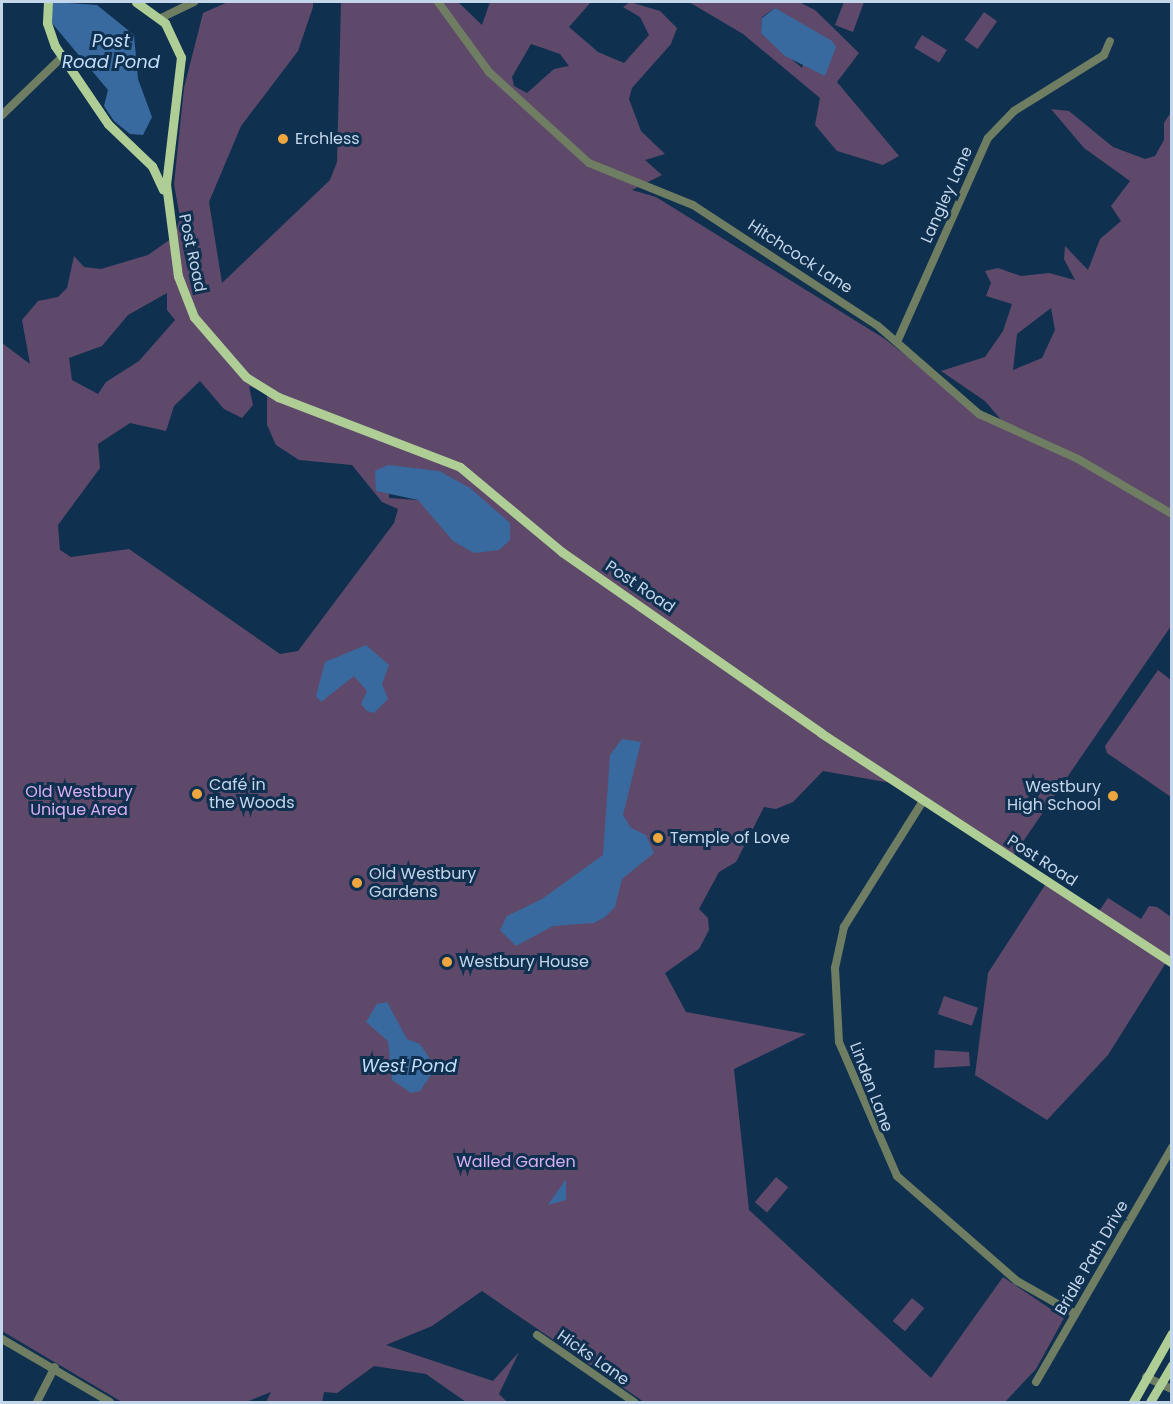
<!DOCTYPE html>
<html>
<head>
<meta charset="utf-8">
<style>
  body { margin:0 }
  #map { position:relative; width:1173px; height:1404px; overflow:hidden; background:#10304f; font-family:Poppins,sans-serif }
  div>[style] { position:absolute }
  [style*='--x'] { left:calc(var(--x)*1px); top:calc(var(--y)*1px); width:calc(var(--w)*1px); rotate:calc(var(--a)*1deg) }
  .green>* { inset:0; background:#5e496b; transform-origin:0 0 }
  .water>* { inset:0; background:#396a9f }
  .minor>* { height:8px; margin:-4px; padding:0 4px; transform-origin:4px; border-radius:4px; background:#6f7e63 }
  .major>* { height:9px; margin:-4.5px; padding:0 4.5px; transform-origin:4.5px; border-radius:4.5px; background:#afce95 }
  .dots>* { width:16px; height:16px; translate:-50% -50%; box-sizing:border-box; border:3px solid #10304f; border-radius:50% }
  span { translate:-50% -50%; white-space:nowrap; text-align:center; line-height:1.15; -webkit-text-stroke:6px #10304f; paint-order:stroke }
  .poi-label { font-size:16px; color:#c4d6ea }
  .left { translate:0 -50%; text-align:left }
  .right { translate:-100% -50%; text-align:right }
  .street-label { font-size:16px; color:#c4d6ea }
  .park-label { font-size:16px; color:#d8aff4 }
  .water-label { font-size:18px; color:#c3defd; font-style:italic }
  .frame { position:absolute; inset:0; border:3px solid #c4d6ea; pointer-events:none }
</style>
</head>
<body>
<div id="map">
  <div class="green">
    <div style="clip-path:polygon(evenodd,228px 2px,313px 2px,313px 7px,298px 51px,241px 126px,209px 202px,222px 283px,330px 180px,337px 162px,341px 2px,458px 2px,482px 25px,490px 2px,591px 2px,569px 27px,598px 52px,624px 63px,649px 35px,640px 17px,623px 7px,630px 2px,660px 11px,677px 28px,671px 44px,632px 88px,629px 99px,641px 131px,665px 154px,645px 160px,662px 175px,632px 190px,656px 197px,885px 339px,959px 398px,1008px 428px,985px 401px,941px 371px,985px 357px,1003px 331px,1012px 304px,986px 296px,991px 283px,985px 271px,998px 268px,1021px 276px,1049px 273px,1075px 280px,1064px 259px,1065px 246px,1088px 270px,1100px 239px,1121px 221px,1111px 206px,1130px 181px,1084px 148px,1051px 109px,1069px 111px,1113px 147px,1145px 159px,1155px 156px,1164px 140px,1164px 123px,1171px 112px,1171px 626px,1011px 859px,897px 784px,823px 771px,793px 802px,776px 809px,764px 807px,736px 862px,719px 872px,699px 909px,708px 918px,709px 930px,699px 949px,665px 973px,686px 1012px,806px 1034px,734px 1069px,749px 1210px,931px 1378px,1003px 1277px,1064px 1318px,1036px 1369px,1005px 1402px,644px 1402px,482px 1291px,432px 1326px,386px 1345px,493px 1381px,519px 1352px,499px 1394px,507px 1402px,466px 1402px,426px 1374px,374px 1366px,337px 1393px,324px 1392px,322px 1402px,266px 1402px,271px 1392px,246px 1402px,122px 1402px,2px 1331px,2px 343px,30px 364px,22px 320px,38px 301px,58px 297px,67px 288px,74px 256px,84px 267px,101px 269px,148px 255px,175px 236px,180px 218px,174px 184px,184px 88px,203px 13px,228px 2px,531px 44px,560px 54px,569px 66px,554px 69px,527px 93px,514px 86px,512px 77px,531px 44px,228px 2px,167px 293px,167px 310px,175px 320px,139px 361px,106px 382px,98px 394px,72px 380px,69px 358px,102px 346px,128px 315px,167px 293px,228px 2px,1051px 308px,1055px 330px,1042px 358px,1013px 370px,1017px 334px,1051px 308px,228px 2px,200px 381px,224px 409px,242px 418px,253px 405px,249px 386px,267px 394px,267px 425px,276px 445px,299px 460px,352px 465px,382px 502px,398px 509px,394px 523px,298px 651px,280px 654px,129px 549px,71px 557px,60px 550px,58px 525px,100px 468px,98px 444px,130px 423px,166px 431px,174px 406px,200px 381px,228px 2px,388px 465px,397px 468px,418px 500px,389px 498px,388px 465px)"></div>
    <div style="clip-path:polygon(evenodd,689px 2px,799px 2px,815px 10px,859px 53px,837px 82px,899px 156px,883px 165px,837px 151px,815px 125px,820px 98px,743px 34px,689px 2px,775px 8px,811px 33px,802px 68px,761px 33px,762px 17px,775px 8px)"></div>
    <div style="clip-path:polygon(844px 2px,864px 2px,853px 32px,835px 25px)"></div>
    <div style="left:984px;top:12px;width:16px;height:34px;rotate:35deg"></div>
    <div style="left:922px;top:35px;width:29px;height:15px;rotate:31deg"></div>
    <div style="clip-path:polygon(1158px 670px,1171px 680px,1171px 797px,1107px 753px,1105px 746px)"></div>
    <div style="clip-path:polygon(1047px 882px,1097px 914px,1108px 898px,1141px 919px,1149px 906px,1157px 907px,1171px 917px,1171px 963px,1167px 961px,1108px 1055px,1047px 1120px,975px 1075px,988px 973px)"></div>
    <div style="left:944px;top:996px;width:36px;height:19px;rotate:19deg"></div>
    <div style="clip-path:polygon(935px 1050px,969px 1052px,970px 1066px,934px 1068px)"></div>
    <div style="left:776px;top:1177px;width:16px;height:33px;rotate:40deg"></div>
    <div style="left:912px;top:1298px;width:16px;height:30px;rotate:40deg"></div>
  </div>
  <div class="water">
    <div style="clip-path:polygon(53px 2px,97px 5px,134px 35px,138px 79px,152px 117px,143px 135px,130px 134px,114px 121px,104px 106px,108px 90px,51px 22px)"></div>
    <div style="clip-path:polygon(775px 8px,832px 41px,836px 47px,825px 76px,785px 56px,761px 33px,762px 18px)"></div>
    <div style="clip-path:polygon(388px 465px,439px 471px,470px 488px,510px 523px,510px 540px,499px 550px,474px 553px,453px 541px,418px 500px,376px 491px,375px 471px)"></div>
    <div style="clip-path:polygon(366px 645px,389px 665px,382px 684px,388px 699px,374px 713px,367px 711px,361px 704px,367px 691px,354px 676px,321px 702px,316px 696px,325px 662px)"></div>
    <div style="clip-path:polygon(622px 739px,641px 742px,623px 815px,631px 828px,646px 835px,654px 853px,622px 879px,615px 907px,605px 917px,594px 923px,553px 926px,516px 946px,500px 930px,507px 916px,542px 899px,603px 855px,610px 755px)"></div>
    <div style="clip-path:polygon(387px 1002px,407px 1039px,420px 1044px,430px 1059px,433px 1072px,420px 1091px,411px 1093px,392px 1080px,388px 1041px,366px 1022px,377px 1004px)"></div>
    <div style="clip-path:polygon(566px 1179px,566px 1200px,548px 1205px)"></div>
  </div>
  <div class="minor">
    <div style="--x:438;--y:2;--w:87;--a:53.9"></div>
    <div style="--x:489;--y:72;--w:135;--a:42.3"></div>
    <div style="--x:589;--y:163;--w:112;--a:22"></div>
    <div style="--x:693;--y:205;--w:221;--a:33.2"></div>
    <div style="--x:878;--y:326;--w:134;--a:41.1"></div>
    <div style="--x:979;--y:414;--w:109;--a:24.4"></div>
    <div style="--x:1078;--y:459;--w:109;--a:30.3"></div>
    <div style="--x:161;--y:18;--w:37;--a:-26"></div>
    <div style="--x:2;--y:115;--w:83;--a:-44"></div>
    <div style="--x:897;--y:342;--w:223;--a:-66"></div>
    <div style="--x:988;--y:138;--w:37;--a:-46"></div>
    <div style="--x:1014;--y:111;--w:106;--a:-31.9"></div>
    <div style="--x:1104;--y:55;--w:15;--a:-67"></div>
    <div style="--x:923;--y:801;--w:149;--a:122.1"></div>
    <div style="--x:844;--y:927;--w:42;--a:102.4"></div>
    <div style="--x:835;--y:968;--w:74;--a:86.9"></div>
    <div style="--x:839;--y:1042;--w:146;--a:66.6"></div>
    <div style="--x:897;--y:1176;--w:159;--a:41.2"></div>
    <div style="--x:1017;--y:1281;--w:67;--a:29.6"></div>
    <div style="--x:537;--y:1335;--w:118;--a:34.6"></div>
    <div style="--x:2;--y:1339;--w:125;--a:30.3"></div>
    <div style="--x:1146;--y:1377;--w:29;--a:25"></div>
    <div style="--x:1036;--y:1382;--w:272;--a:-59.9"></div>
    <div style="--x:37;--y:1402;--w:39;--a:-63"></div>
  </div>
  <div class="major">
    <div style="--x:48;--y:2;--w:21;--a:93"></div>
    <div style="--x:47;--y:23;--w:24;--a:71"></div>
    <div style="--x:55;--y:46;--w:94;--a:55.8"></div>
    <div style="--x:108;--y:124;--w:61;--a:43.7"></div>
    <div style="--x:152;--y:166;--w:26;--a:65"></div>
    <div style="--x:136;--y:2;--w:36;--a:36"></div>
    <div style="--x:165;--y:23;--w:38;--a:65"></div>
    <div style="--x:181;--y:57;--w:128;--a:96.7"></div>
    <div style="--x:166;--y:184;--w:93;--a:82.6"></div>
    <div style="--x:178;--y:276;--w:44;--a:68.7"></div>
    <div style="--x:194;--y:317;--w:79;--a:49.1"></div>
    <div style="--x:246;--y:377;--w:38;--a:32"></div>
    <div style="--x:278;--y:397;--w:195;--a:21"></div>
    <div style="--x:460;--y:467;--w:133;--a:39.8"></div>
    <div style="--x:562;--y:552;--w:316;--a:34.9"></div>
    <div style="--x:821;--y:733;--w:420;--a:33.2"></div>
    <div style="--x:1133;--y:1402;--w:79;--a:-60.5"></div>
    <div style="--x:1150;--y:1402;--w:43;--a:-59.3"></div>
  </div>
  <div class="dots">
    <div style="left:283px;top:139px;background:#f0a63e"></div>
    <div style="left:197px;top:794px;background:#f0a63e"></div>
    <div style="left:1113px;top:796px;background:#f0a63e"></div>
    <div style="left:658px;top:838px;background:#f0a63e"></div>
    <div style="left:357px;top:883px;background:#f0a63e"></div>
    <div style="left:447px;top:962px;background:#f0a63e"></div>
  </div>
  <div class="poi-label">
    <span class="left" style="left:295px;top:139px">Erchless</span>
    <span class="left" style="left:209px;top:794px">Café in<br>the Woods</span>
    <span class="right" style="left:1101px;top:796px">Westbury<br>High School</span>
    <span class="left" style="left:670px;top:838px">Temple of Love</span>
    <span class="left" style="left:369px;top:883px">Old Westbury<br>Gardens</span>
    <span class="left" style="left:459px;top:962px">Westbury House</span>
  </div>
  <div class="street-label">
    <span style="left:947px;top:195px;rotate:-66deg">Langley Lane</span>
    <span style="left:192px;top:253px;rotate:78deg">Post Road</span>
    <span style="left:800px;top:257px;rotate:33deg">Hitchcock Lane</span>
    <span style="left:640px;top:587px;rotate:34deg">Post Road</span>
    <span style="left:1042px;top:861px;rotate:33deg">Post Road</span>
    <span style="left:871px;top:1087px;rotate:69deg">Linden Lane</span>
    <span style="left:1092px;top:1258px;rotate:-60deg">Bridle Path Drive</span>
    <span style="left:593px;top:1358px;rotate:35deg">Hicks Lane</span>
  </div>
  <div class="park-label">
    <span style="left:79px;top:801px">Old Westbury<br>Unique Area</span>
    <span style="left:516px;top:1162px">Walled Garden</span>
  </div>
  <div class="water-label">
    <span style="left:111px;top:52px">Post<br>Road Pond</span>
    <span style="left:409px;top:1066px">West Pond</span>
  </div>
  <div class="frame"></div>
</div>
</body>
</html>
